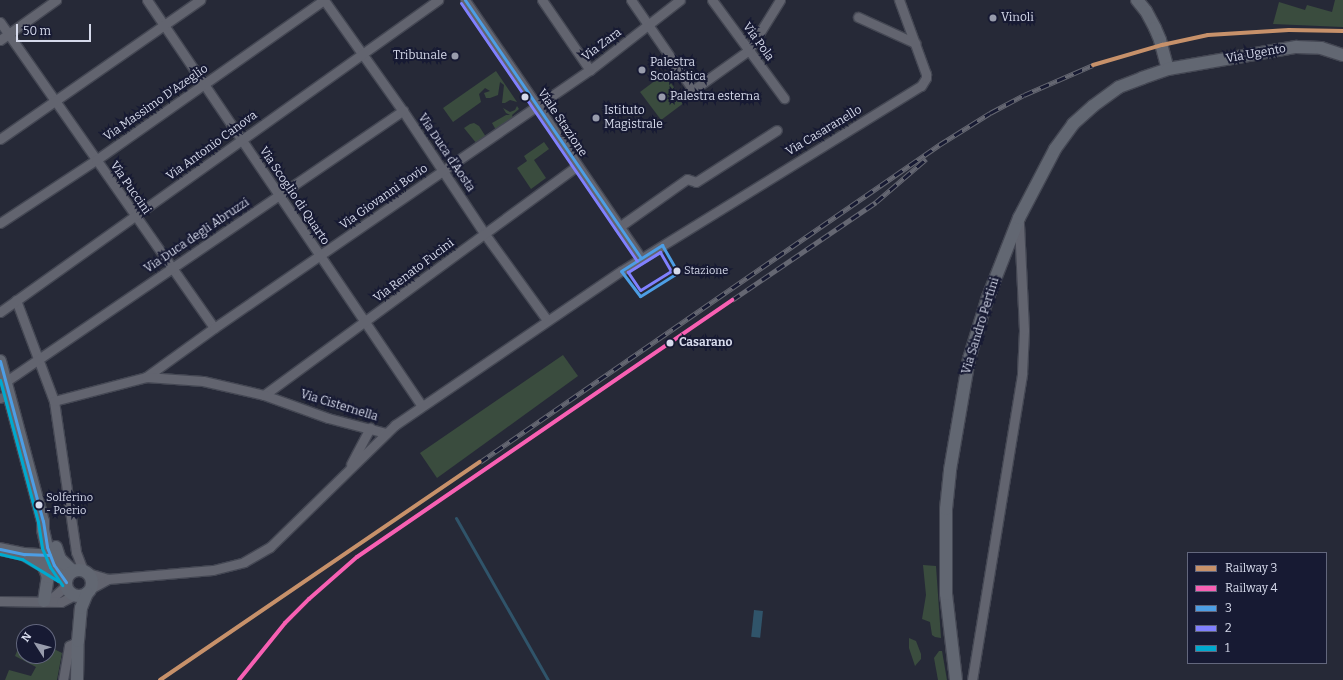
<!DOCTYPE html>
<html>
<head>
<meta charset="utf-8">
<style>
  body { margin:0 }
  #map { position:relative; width:1343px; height:680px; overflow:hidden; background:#262937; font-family:Bitter,serif }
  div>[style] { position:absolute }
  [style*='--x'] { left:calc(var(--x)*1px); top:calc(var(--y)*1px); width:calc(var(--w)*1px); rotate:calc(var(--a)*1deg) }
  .green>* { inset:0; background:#3a4c3e; transform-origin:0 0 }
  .water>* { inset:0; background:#30546a; transform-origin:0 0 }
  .stream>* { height:3px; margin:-1.5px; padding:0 1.5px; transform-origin:1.5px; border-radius:1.5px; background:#30546a }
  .roads { filter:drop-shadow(1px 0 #444753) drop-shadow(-1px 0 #444753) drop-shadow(0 1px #444753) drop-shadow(0 -1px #444753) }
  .street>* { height:9px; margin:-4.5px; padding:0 4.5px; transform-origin:4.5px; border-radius:4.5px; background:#62646f }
  .secondary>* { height:12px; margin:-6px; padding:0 6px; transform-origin:6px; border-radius:6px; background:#626772 }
  .secondary>.ring { margin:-6px; padding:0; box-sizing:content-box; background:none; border:12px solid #626772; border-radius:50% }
  .rail>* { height:4.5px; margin-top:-2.25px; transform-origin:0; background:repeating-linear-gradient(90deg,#171a33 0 9px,#656772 0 18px); box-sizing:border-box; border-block:1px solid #656772 }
  .bus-1>* { height:3px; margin:-1.5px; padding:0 1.5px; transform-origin:1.5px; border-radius:1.5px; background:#4d9ee5 }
  .bus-2>* { height:3px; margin:-1.5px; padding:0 1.5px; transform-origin:1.5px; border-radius:1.5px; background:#8080ff }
  .bus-3>* { height:3px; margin:-1.5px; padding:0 1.5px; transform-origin:1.5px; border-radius:1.5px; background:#00a9ce }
  .rail-1>* { height:4px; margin:-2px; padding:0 2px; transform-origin:2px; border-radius:2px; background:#c7916a }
  .rail-2>* { height:4px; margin:-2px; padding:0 2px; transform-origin:2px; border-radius:2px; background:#f860b3 }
  .dots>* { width:11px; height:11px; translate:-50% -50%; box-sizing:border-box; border:2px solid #171a33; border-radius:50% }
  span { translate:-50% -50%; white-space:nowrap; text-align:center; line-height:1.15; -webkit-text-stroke:4px #171a33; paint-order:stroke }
  .bus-label { font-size:11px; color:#d6daeb }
  .left { translate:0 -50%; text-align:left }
  .poi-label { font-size:12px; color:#d6daeb }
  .right { translate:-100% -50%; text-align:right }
  .street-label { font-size:12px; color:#d6daeb }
  .stop-label { font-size:12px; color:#d6daeb; font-weight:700 }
  .legend { position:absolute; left:1187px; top:552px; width:140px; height:112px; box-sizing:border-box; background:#171a33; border:1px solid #63677d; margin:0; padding:5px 7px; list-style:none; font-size:12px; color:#d6daeb }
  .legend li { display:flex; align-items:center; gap:8px; height:20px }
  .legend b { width:20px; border:1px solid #63677d }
  .north { position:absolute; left:16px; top:624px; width:40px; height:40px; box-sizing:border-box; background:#171a33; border:1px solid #63677d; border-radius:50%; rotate:306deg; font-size:11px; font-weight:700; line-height:16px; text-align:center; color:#d6daeb }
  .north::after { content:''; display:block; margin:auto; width:14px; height:18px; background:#989cac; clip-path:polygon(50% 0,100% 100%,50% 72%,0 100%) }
  .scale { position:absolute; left:16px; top:24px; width:75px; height:18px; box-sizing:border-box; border:2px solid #d6daeb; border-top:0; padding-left:5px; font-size:12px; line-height:14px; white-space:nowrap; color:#d6daeb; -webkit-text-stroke:3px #171a33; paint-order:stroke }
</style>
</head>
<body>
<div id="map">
  <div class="green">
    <div style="clip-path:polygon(1335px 0,1343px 0,1343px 27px,1273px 24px,1279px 2px,1305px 10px,1307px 5px,1332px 12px)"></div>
    <div style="clip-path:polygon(496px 71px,517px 102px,510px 100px,505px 103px,502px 103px,504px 85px,500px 82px,498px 95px,490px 98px,486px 98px,484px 93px,490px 91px,485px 88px,479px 94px,481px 102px,453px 122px,443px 108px)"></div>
    <div style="left:664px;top:74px;width:35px;height:30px;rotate:53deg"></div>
    <div style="clip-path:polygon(517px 106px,519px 109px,512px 115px,513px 118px,496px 130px,492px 123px,506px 115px,510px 115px,506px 113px,503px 108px,510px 112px,515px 110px)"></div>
    <div style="clip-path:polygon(470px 124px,474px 123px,479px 126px,486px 137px,477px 144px,464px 128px)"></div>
    <div style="clip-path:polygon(544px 142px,549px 149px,534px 160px,546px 178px,531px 189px,517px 168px,527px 161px,524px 156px)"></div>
    <div style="clip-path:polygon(563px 355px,578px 376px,437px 478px,420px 453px)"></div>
    <div style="clip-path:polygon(923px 565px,936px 566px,941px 638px,935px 637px,932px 635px,930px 622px,922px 619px,926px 595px)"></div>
    <div style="clip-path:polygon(24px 634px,24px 656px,48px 656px,48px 646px,62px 653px,57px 680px,5px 680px,9px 670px,31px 676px,36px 667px,15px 656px)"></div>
    <div style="clip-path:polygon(909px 638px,916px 641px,921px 654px,921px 659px,915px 666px,909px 648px)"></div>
    <div style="clip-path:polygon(939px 651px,942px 651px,947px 680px,938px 680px,934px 658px)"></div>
  </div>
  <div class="water">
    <div style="left:754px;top:610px;width:9px;height:27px;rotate:6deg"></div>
  </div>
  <div class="stream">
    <div style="--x:456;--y:518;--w:186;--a:60.4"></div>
  </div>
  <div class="roads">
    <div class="street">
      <div style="--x:147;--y:0;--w:490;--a:55.9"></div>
      <div style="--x:324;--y:0;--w:136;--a:54.6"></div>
      <div style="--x:403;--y:111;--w:146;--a:56.4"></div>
      <div style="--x:484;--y:233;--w:107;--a:54.1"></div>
      <div style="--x:465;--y:0;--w:312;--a:55.7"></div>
      <div style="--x:542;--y:0;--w:85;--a:55.6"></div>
      <div style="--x:631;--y:0;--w:109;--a:55.4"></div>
      <div style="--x:693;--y:90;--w:69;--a:-35.5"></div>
      <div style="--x:749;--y:50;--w:59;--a:-58.2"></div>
      <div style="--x:712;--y:0;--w:122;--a:53.7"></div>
      <div style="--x:858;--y:17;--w:63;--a:24.5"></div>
      <div style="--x:0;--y:22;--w:373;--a:55"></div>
      <div style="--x:0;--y:40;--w:69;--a:-35.5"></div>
      <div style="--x:0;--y:139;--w:244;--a:-34.8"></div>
      <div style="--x:0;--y:223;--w:115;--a:-33.3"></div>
      <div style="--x:96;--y:160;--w:279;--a:-35.1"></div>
      <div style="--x:619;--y:227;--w:83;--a:-35.2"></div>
      <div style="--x:687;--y:179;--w:9;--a:18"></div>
      <div style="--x:696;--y:182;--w:96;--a:-32.7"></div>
      <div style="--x:16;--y:300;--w:108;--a:69.4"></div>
      <div style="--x:54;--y:401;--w:153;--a:81.7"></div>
      <div style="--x:76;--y:552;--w:19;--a:69"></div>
      <div style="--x:0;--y:312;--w:538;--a:-35.46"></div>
      <div style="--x:146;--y:377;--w:84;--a:-35.8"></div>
      <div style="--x:214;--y:328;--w:456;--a:-34.5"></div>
      <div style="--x:590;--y:70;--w:114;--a:-37.9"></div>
      <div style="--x:5;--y:382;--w:482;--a:-34.3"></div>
      <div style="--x:264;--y:395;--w:388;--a:-36.2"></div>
      <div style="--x:0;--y:398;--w:9;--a:-18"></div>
      <div style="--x:54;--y:401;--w:95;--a:-14.6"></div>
      <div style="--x:146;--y:377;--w:57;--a:4"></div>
      <div style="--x:203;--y:381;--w:63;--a:12.9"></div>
      <div style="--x:264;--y:395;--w:68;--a:19.8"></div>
      <div style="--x:328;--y:418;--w:60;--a:14.5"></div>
      <div style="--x:351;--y:464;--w:41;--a:-62.2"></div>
      <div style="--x:88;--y:573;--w:21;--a:17"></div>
      <div style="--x:90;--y:589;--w:21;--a:-29"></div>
      <div style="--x:108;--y:579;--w:105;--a:-4.9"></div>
      <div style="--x:213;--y:570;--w:32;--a:-14"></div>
      <div style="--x:244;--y:562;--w:30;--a:-30"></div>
      <div style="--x:270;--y:547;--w:175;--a:-44.3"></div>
      <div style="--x:395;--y:425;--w:273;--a:-34.3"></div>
      <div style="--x:621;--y:271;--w:352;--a:-31.7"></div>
      <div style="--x:921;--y:86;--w:9;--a:-58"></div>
      <div style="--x:926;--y:78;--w:4;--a:-90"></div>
      <div style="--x:926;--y:74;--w:79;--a:-110"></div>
      <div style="--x:45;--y:600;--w:7;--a:-16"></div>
      <div style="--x:52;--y:598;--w:18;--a:-41"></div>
      <div style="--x:0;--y:601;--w:61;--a:0.9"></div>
      <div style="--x:61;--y:602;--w:16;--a:-27"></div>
      <div style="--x:63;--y:680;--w:35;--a:-80"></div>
      <div style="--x:69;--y:646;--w:10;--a:-29"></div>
      <div style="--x:972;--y:680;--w:311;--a:-80.7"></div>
      <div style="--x:1022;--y:373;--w:43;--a:-87.3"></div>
      <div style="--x:1024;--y:330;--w:108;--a:-92.7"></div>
    </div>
    <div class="secondary">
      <div style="--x:1137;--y:0;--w:14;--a:51"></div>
      <div style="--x:1146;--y:11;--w:19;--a:62"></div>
      <div style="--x:1155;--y:28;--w:13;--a:67"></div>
      <div style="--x:1160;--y:40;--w:30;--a:75"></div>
      <div style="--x:0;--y:361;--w:166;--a:75"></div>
      <div style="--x:43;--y:521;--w:9;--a:90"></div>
      <div style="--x:43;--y:530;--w:17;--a:77"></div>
      <div style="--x:47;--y:547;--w:19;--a:69"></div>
      <div style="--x:54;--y:565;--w:21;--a:55"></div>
      <div style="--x:56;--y:547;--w:13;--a:72"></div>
      <div style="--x:60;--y:559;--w:18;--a:43"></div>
      <div style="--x:0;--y:549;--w:25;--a:12"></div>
      <div style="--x:24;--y:554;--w:32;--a:4"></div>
      <div style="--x:25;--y:555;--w:39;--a:30"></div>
      <div class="ring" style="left:66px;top:570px;width:14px;height:14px"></div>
      <div style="--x:44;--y:601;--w:24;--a:-81"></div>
      <div style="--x:48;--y:577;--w:11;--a:-112"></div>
      <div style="--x:77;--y:680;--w:39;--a:-89"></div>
      <div style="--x:78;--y:641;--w:33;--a:-85"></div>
      <div style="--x:81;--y:608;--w:16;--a:-68"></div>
      <div style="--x:956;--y:680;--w:87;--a:-96.6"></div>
      <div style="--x:946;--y:594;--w:85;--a:-90"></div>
      <div style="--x:946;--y:509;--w:39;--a:-84"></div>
      <div style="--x:950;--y:470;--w:113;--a:-80.3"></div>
      <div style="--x:969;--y:359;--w:65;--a:-73"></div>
      <div style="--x:988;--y:297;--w:85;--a:-68.6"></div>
      <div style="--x:1019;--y:218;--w:78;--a:-62.4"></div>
      <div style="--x:1055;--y:149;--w:31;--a:-54"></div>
      <div style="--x:1073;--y:124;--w:27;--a:-42"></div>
      <div style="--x:1093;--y:106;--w:32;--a:-36"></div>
      <div style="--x:1119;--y:87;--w:25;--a:-21"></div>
      <div style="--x:1142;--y:78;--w:28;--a:-19"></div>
      <div style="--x:1168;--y:69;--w:130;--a:-9.8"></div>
      <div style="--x:1296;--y:47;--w:25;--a:2"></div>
      <div style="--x:1321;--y:48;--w:23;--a:18"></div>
    </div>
  </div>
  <div class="rail">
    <div style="--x:732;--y:300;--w:174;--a:-34.2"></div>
    <div style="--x:876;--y:202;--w:66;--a:-40.7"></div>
    <div style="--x:480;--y:462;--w:558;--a:-34.63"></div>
    <div style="--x:939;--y:145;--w:60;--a:-32.1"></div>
    <div style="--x:990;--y:113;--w:38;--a:-28"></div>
    <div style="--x:1024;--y:95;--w:75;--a:-23.5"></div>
  </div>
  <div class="bus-1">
    <div style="--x:465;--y:0;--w:312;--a:55.7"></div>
    <div style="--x:662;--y:245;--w:30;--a:60"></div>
    <div style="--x:677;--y:271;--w:5;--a:127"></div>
    <div style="--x:674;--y:275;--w:40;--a:148"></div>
    <div style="--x:640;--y:296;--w:31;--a:-127"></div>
    <div style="--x:621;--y:271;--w:49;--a:-32.4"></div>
    <div style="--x:0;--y:361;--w:166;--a:75"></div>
    <div style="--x:43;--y:521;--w:26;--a:81"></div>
    <div style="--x:47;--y:547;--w:19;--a:69"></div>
    <div style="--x:54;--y:565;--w:21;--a:55"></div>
    <div style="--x:0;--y:549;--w:25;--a:12"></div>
    <div style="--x:24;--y:554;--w:26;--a:2"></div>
  </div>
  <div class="bus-2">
    <div style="--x:461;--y:3;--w:312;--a:55.7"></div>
    <div style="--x:660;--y:252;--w:22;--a:60"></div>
    <div style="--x:671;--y:271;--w:36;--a:148"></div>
    <div style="--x:640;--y:290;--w:22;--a:-124"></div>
    <div style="--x:628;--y:272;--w:38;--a:-32"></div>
  </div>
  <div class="bus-3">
    <div style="--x:0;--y:380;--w:147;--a:75"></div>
    <div style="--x:38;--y:522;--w:26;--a:81"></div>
    <div style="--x:42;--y:548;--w:21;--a:67"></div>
    <div style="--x:50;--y:567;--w:22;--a:56"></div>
    <div style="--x:0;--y:554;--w:23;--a:13"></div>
    <div style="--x:22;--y:559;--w:42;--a:31.4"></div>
  </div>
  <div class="rail-1">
    <div style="--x:1093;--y:65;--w:72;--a:-16.2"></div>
    <div style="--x:1162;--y:45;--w:47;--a:-12.3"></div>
    <div style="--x:1208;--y:35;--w:81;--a:-3.5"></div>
    <div style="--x:1289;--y:30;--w:54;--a:1.1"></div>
    <div style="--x:160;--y:680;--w:387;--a:-34.3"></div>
  </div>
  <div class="rail-2">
    <div style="--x:239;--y:680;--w:73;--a:-51.1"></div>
    <div style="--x:285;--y:623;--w:34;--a:-45"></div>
    <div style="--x:309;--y:599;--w:64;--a:-41.2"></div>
    <div style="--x:357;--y:557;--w:455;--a:-34.4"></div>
  </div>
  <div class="dots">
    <div style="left:993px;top:18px;background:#989cac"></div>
    <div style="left:455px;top:56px;background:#989cac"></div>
    <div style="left:642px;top:70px;background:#989cac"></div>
    <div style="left:525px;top:97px;background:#d6daeb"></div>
    <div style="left:662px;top:97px;background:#989cac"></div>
    <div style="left:596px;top:118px;background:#989cac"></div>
    <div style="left:677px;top:271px;background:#d6daeb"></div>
    <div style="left:670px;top:343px;background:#d6daeb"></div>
    <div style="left:39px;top:505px;background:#d6daeb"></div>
  </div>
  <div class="bus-label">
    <span class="left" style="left:684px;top:271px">Stazione</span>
    <span class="left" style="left:46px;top:505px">Solferino<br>- Poerio</span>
  </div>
  <div class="poi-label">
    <span class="left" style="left:1001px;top:18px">Vinoli</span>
    <span class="right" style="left:447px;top:56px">Tribunale</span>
    <span class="left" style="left:650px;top:70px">Palestra<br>Scolastica</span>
    <span class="left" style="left:670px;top:97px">Palestra esterna</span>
    <span class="left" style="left:604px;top:118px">Istituto<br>Magistrale</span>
  </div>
  <div class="street-label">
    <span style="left:758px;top:42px;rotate:54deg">Via Pola</span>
    <span style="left:602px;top:45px;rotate:-37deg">Via Zara</span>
    <span style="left:1256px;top:54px;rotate:-10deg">Via Ugento</span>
    <span style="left:156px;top:103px;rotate:-35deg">Via Massimo D'Azeglio</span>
    <span style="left:562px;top:123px;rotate:56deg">Viale Stazione</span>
    <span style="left:824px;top:131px;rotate:-31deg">Via Casaranello</span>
    <span style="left:212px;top:146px;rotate:-36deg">Via Antonio Canova</span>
    <span style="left:446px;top:153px;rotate:56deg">Via Duca d'Aosta</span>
    <span style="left:130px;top:188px;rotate:55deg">Via Puccini</span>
    <span style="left:294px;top:196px;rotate:56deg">Via Scoglio di Quarto</span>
    <span style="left:384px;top:197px;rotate:-35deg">Via Giovanni Bovio</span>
    <span style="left:197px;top:236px;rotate:-34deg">Via Duca degli Abruzzi</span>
    <span style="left:414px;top:271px;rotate:-37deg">Via Renato Fucini</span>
    <span style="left:981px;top:326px;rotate:-73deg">Via Sandro Pertini</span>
    <span style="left:339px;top:406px;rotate:17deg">Via Cisternella</span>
  </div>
  <div class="stop-label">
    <span class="left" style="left:679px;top:343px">Casarano</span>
  </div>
  <ul class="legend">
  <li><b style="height:5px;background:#c7916a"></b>Railway 3</li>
  <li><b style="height:5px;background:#f860b3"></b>Railway 4</li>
  <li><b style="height:5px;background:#4d9ee5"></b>3</li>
  <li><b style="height:5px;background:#8080ff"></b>2</li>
  <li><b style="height:5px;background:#00a9ce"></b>1</li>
  </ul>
  <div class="north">N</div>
  <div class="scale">50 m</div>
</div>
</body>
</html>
